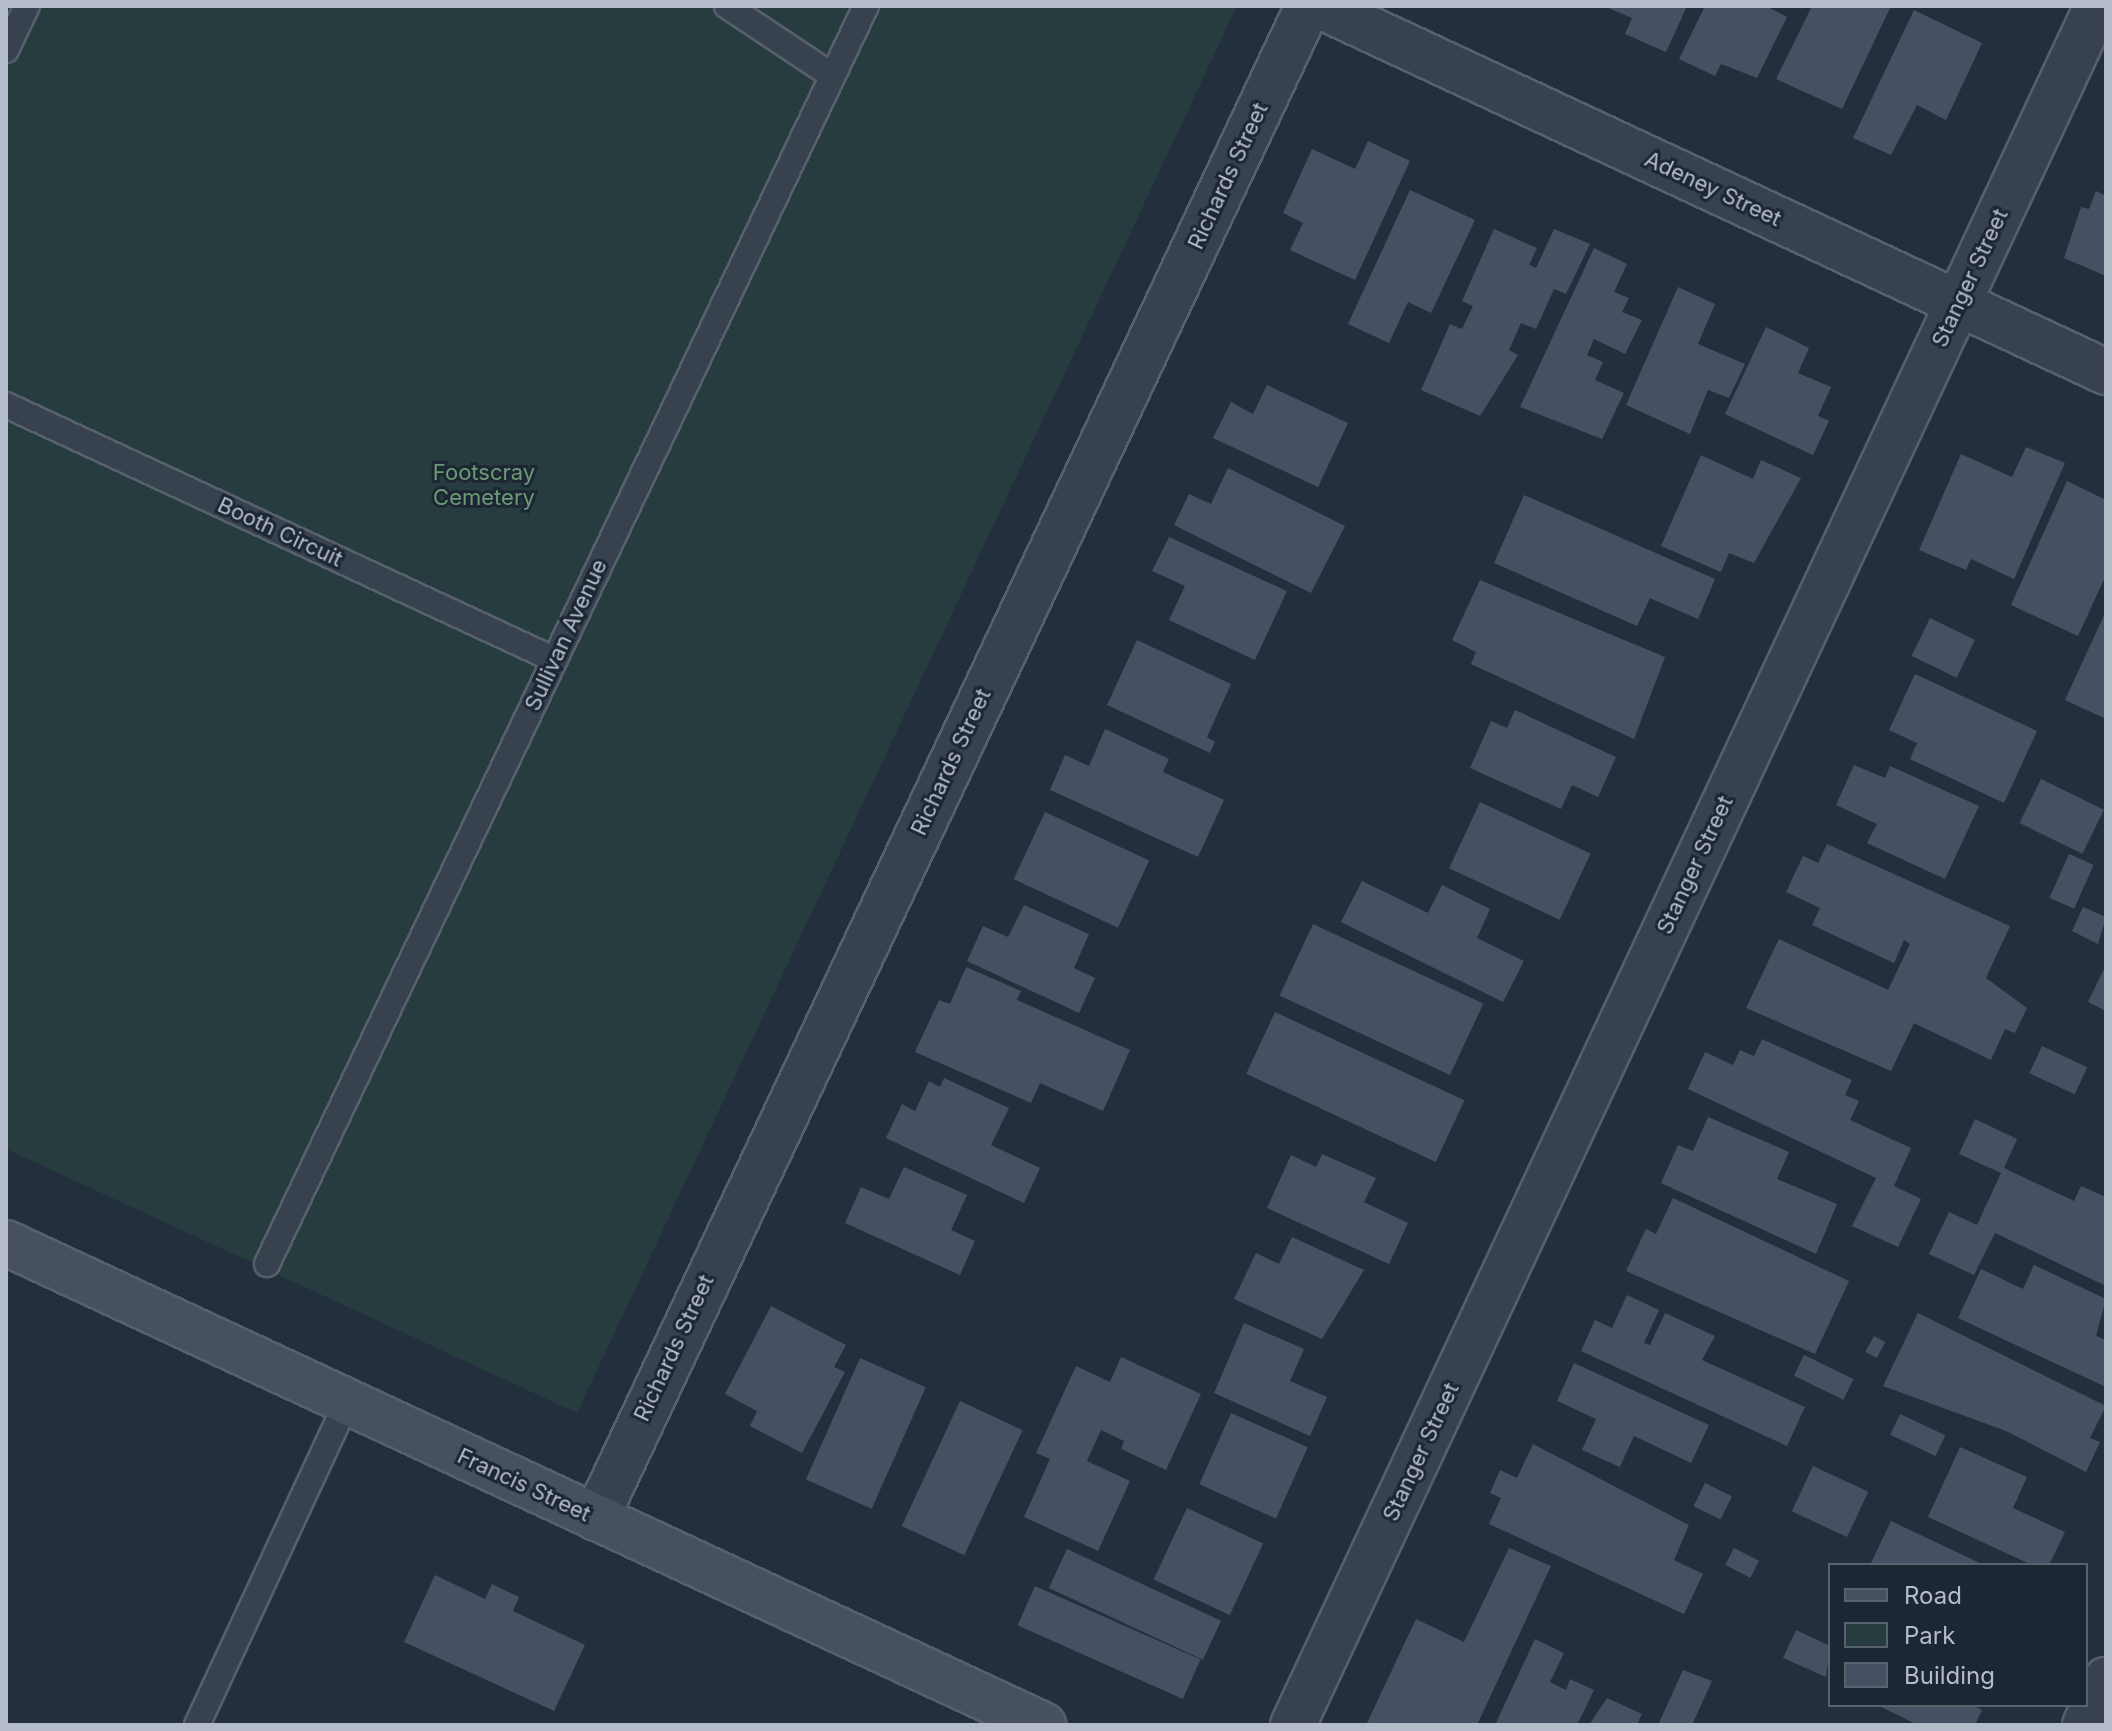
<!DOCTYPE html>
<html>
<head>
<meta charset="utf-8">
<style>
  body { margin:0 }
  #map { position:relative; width:2112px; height:1731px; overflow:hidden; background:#242f3e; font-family:Inter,sans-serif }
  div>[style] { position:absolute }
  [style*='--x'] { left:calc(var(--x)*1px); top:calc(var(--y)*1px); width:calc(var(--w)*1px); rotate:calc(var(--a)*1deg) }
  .green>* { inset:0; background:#263c3f }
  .building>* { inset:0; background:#455162; transform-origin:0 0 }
  .roads { filter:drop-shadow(2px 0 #565f6c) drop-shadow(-2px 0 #565f6c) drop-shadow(0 2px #565f6c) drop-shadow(0 -2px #565f6c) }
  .lane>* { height:24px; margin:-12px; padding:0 12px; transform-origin:12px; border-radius:12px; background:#38414e }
  .street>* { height:44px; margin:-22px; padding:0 22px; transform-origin:22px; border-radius:22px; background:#38414e }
  .secondary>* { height:44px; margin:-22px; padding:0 22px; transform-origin:22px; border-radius:22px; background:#465061 }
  span { translate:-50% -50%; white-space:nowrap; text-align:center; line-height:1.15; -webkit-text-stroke:6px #1d2633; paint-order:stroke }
  .street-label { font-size:22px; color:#b4bcc9 }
  .park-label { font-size:22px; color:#6b9a76 }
  .frame { position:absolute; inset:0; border:8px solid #b4bcc9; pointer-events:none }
  .legend { position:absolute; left:1828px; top:1563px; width:260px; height:144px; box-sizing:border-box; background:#1d2633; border:2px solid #59626f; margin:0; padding:10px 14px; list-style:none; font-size:24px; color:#b4bcc9 }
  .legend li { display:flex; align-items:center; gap:16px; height:40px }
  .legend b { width:40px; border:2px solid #59626f }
</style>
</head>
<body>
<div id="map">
  <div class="green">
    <div style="clip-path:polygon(6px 6px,1237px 6px,577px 1413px,6px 1149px)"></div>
  </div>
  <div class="building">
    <div style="clip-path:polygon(1604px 6px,1687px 6px,1666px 52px,1625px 34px,1632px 18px)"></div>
    <div style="clip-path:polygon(1705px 6px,1766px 6px,1787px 17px,1757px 78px,1721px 64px,1715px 76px,1679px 59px)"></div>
    <div style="clip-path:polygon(1812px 6px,1891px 6px,1842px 109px,1776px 79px)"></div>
    <div style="clip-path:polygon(1914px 10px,1982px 43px,1946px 120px,1917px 105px,1891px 155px,1853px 138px)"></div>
    <div style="clip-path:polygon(1368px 141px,1410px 161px,1355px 280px,1290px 250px,1303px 223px,1283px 213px,1312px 149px,1355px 169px)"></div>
    <div style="clip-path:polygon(1410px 190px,1475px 220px,1431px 313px,1408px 302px,1389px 343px,1348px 324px)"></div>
    <div style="clip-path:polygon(2096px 191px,2106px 196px,2106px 276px,2064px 258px,2081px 207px,2089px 209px)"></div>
    <div style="clip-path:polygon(1494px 229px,1537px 248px,1529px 265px,1536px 268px,1554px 229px,1590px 244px,1566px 294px,1554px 289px,1536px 329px,1521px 323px,1509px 350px,1518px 355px,1480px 416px,1421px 390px,1450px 324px,1462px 329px,1473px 306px,1462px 301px)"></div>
    <div style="clip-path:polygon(1594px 248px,1627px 264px,1614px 292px,1629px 298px,1622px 312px,1642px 320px,1625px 354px,1594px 339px,1587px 355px,1603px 362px,1595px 380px,1624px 393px,1602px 439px,1520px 407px)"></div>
    <div style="clip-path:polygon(1678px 287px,1715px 304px,1698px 344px,1745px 364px,1729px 398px,1708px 390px,1690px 434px,1626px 405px)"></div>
    <div style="clip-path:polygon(1766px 327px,1809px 348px,1798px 373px,1831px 387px,1818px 416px,1829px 421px,1813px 455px,1725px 414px)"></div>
    <div style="clip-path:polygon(1267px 385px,1348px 423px,1318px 487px,1213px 438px,1231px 402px,1253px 414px)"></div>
    <div style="clip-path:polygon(2026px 447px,2065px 463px,2014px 579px,1971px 559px,1966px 570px,1919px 550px,1961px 454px,2012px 477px)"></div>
    <div style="clip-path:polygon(1701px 455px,1753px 479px,1761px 460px,1801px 478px,1754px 563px,1729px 553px,1721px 572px,1661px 546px)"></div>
    <div style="clip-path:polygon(1228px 468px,1345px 526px,1311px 593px,1174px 525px,1189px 494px,1211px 504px)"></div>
    <div style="clip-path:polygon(2067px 481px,2106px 500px,2106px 575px,2078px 636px,2011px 605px)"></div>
    <div style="clip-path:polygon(1524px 495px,1715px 579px,1698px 619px,1650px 598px,1637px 626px,1494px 563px)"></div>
    <div style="clip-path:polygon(1169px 537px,1287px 591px,1255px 660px,1169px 620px,1185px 586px,1152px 571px)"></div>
    <div style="clip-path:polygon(1480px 580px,1665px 657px,1634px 739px,1471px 664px,1476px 652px,1452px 640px)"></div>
    <div style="clip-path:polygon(2106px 611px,2106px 719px,2065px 700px)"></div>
    <div style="left:1930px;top:618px;width:50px;height:42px;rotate:26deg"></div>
    <div style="clip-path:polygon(1137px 640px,1231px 684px,1207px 737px,1215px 742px,1210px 753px,1107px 705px)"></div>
    <div style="clip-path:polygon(1915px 674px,2037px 731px,2004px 803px,1910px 759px,1917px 743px,1889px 730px)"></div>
    <div style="clip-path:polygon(1515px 710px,1616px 757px,1598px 797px,1572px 785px,1561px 809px,1470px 768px,1491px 721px,1507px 728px)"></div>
    <div style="clip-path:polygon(1105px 729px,1169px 759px,1163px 772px,1224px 800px,1198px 857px,1050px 790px,1065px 755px,1089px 766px)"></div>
    <div style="clip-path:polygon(1854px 765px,1885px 778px,1890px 766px,1979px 806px,1945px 879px,1867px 843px,1877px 824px,1836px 805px)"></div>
    <div style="left:2041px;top:779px;width:70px;height:49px;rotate:26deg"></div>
    <div style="left:1480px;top:802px;width:122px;height:73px;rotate:25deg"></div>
    <div style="left:1045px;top:812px;width:115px;height:74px;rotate:25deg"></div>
    <div style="clip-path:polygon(1827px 844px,2010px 926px,1986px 978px,2027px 1008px,2015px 1033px,2005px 1029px,1991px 1060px,1914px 1023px,1891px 1071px,1746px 1008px,1779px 939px,1888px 990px,1910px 944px,1904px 940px,1894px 963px,1812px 925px,1820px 908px,1786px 892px,1803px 856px,1818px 863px)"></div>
    <div style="left:2069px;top:854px;width:27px;height:48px;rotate:24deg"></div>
    <div style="clip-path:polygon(1362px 881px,1428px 913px,1442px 885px,1490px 909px,1477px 938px,1524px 961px,1503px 1002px,1341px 922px)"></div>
    <div style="clip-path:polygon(1024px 905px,1089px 934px,1074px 968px,1095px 978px,1079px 1013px,967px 961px,983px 926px,1008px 937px)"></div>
    <div style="clip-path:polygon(2083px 907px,2106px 917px,2098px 944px,2072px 931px)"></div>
    <div style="left:1313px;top:924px;width:188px;height:79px;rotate:25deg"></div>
    <div style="clip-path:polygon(966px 967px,1021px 991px,1017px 1000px,1130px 1050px,1103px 1111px,1040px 1083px,1031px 1103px,915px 1052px,939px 1000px,950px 1004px)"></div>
    <div style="clip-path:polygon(2104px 969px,2106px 970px,2106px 1011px,2088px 1002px)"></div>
    <div style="left:1275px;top:1012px;width:209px;height:68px;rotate:25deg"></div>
    <div style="clip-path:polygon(1762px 1039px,1852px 1080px,1845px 1095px,1859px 1101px,1850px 1120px,1911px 1148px,1894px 1186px,1921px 1199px,1898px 1247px,1852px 1226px,1876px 1178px,1688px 1089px,1705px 1052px,1733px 1065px,1740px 1050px,1754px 1056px)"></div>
    <div style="left:2042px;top:1046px;width:50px;height:30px;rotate:25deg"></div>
    <div style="clip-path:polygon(944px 1078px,1009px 1108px,991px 1145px,1040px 1168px,1024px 1203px,886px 1138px,902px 1104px,915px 1111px,929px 1081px,940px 1087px)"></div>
    <div style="clip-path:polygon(1708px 1117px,1789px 1152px,1777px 1179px,1837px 1204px,1816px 1254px,1661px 1183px,1678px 1145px,1693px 1151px)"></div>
    <div style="clip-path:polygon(1975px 1119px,2017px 1139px,2004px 1168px,2074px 1201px,2081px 1186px,2106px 1197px,2106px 1286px,1995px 1233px,1974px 1275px,1929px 1254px,1949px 1212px,1977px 1225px,2001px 1173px,1959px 1154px)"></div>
    <div style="clip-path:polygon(1322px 1154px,1376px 1178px,1364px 1202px,1408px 1223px,1389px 1264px,1267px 1208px,1291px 1155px,1316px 1167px)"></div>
    <div style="clip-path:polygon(904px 1167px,967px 1195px,951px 1230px,975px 1241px,960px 1275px,845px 1223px,861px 1187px,889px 1199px)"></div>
    <div style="clip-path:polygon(1673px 1198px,1849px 1281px,1815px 1354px,1626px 1271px,1646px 1229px,1656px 1234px)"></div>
    <div style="clip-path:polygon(1292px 1237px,1364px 1270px,1322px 1339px,1234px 1299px,1256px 1253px,1279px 1264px)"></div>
    <div style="clip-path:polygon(2034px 1265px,2106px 1299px,2096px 1336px,2106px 1340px,2106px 1387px,1958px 1318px,1981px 1269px,2023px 1289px)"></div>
    <div style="clip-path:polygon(1627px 1295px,1659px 1310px,1644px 1343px,1650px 1345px,1665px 1313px,1715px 1336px,1702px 1360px,1805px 1407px,1787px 1446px,1581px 1351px,1595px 1320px,1612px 1328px)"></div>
    <div style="clip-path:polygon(771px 1306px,846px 1345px,834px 1367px,845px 1372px,802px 1453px,750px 1426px,757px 1411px,725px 1394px)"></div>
    <div style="clip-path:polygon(1918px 1313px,2106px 1406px,2090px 1438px,2100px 1442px,2086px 1472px,2006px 1431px,1883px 1386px)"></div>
    <div style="clip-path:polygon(1244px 1323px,1304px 1349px,1290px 1381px,1327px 1397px,1310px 1436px,1214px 1393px)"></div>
    <div style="left:1874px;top:1336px;width:13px;height:18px;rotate:29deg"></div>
    <div style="left:1804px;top:1355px;width:55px;height:23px;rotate:26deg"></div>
    <div style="clip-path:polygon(1121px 1357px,1201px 1394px,1166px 1470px,1121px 1449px,1124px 1441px,1101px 1430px,1087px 1461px,1130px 1481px,1098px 1551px,1024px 1517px,1050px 1459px,1036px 1453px,1076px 1366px,1110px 1382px)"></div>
    <div style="left:860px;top:1358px;width:72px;height:133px;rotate:24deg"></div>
    <div style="clip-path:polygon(1574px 1363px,1709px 1425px,1691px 1463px,1634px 1436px,1620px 1467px,1582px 1450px,1596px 1419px,1557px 1401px)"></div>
    <div style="left:960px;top:1401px;width:69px;height:138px;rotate:25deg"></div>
    <div style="left:1231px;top:1413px;width:84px;height:78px;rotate:24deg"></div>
    <div style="left:1900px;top:1414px;width:50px;height:23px;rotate:25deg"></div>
    <div style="clip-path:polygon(1533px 1444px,1689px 1525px,1674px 1560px,1703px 1574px,1684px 1614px,1489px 1524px,1501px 1498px,1490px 1493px,1500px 1470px,1517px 1478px)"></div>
    <div style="clip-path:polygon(1960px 1447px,2027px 1477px,2013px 1508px,2065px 1532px,2049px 1565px,2032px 1565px,1928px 1517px)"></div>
    <div style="left:1813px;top:1466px;width:61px;height:50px;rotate:25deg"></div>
    <div style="left:1705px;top:1483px;width:30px;height:26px;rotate:26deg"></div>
    <div style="left:1187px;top:1508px;width:84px;height:79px;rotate:25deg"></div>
    <div style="clip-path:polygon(1891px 1521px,1984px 1565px,1870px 1565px)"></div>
    <div style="clip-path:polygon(1509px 1548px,1551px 1566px,1477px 1725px,1366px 1725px,1416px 1619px,1464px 1642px)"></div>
    <div style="left:1734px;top:1548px;width:28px;height:19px;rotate:27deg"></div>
    <div style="left:1067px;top:1549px;width:170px;height:43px;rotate:25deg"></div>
    <div style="clip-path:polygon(435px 1575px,485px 1599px,492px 1584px,519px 1597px,513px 1611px,585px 1645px,554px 1711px,404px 1642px)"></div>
    <div style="left:1035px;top:1586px;width:181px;height:43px;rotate:24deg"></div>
    <div style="clip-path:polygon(1796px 1630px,1830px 1646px,1826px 1677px,1783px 1658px)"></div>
    <div style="clip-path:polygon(1535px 1639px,1564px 1653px,1550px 1682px,1566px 1690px,1570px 1679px,1594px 1690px,1577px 1725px,1495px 1725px)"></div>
    <div style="clip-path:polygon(1683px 1670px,1712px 1681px,1692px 1725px,1658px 1725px)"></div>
    <div style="clip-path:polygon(1607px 1698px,1642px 1714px,1637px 1725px,1589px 1725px)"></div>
    <div style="clip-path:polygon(1877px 1705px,1972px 1705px,1982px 1710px,1975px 1725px,1918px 1725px)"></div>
  </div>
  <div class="roads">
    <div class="lane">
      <div style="--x:727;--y:6;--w:125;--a:33.6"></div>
      <div style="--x:6;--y:50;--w:49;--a:-64.5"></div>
      <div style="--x:6;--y:405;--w:605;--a:24.91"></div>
      <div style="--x:267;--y:1264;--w:1393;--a:-64.54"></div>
      <div style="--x:197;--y:1725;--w:356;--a:-65.1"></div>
    </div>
    <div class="street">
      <div style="--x:1320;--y:6;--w:867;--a:24.97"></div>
      <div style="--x:596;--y:1518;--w:1671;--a:-64.78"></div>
      <div style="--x:1293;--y:1725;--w:1898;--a:-64.93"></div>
      <div style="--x:2085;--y:1725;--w:50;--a:-65"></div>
    </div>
    <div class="secondary">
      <div style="--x:6;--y:1243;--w:1144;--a:24.93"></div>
    </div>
  </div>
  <div class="street-label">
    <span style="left:1228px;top:176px;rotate:-65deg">Richards Street</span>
    <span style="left:1713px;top:189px;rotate:25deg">Adeney Street</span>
    <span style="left:1970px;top:278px;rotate:-65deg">Stanger Street</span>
    <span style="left:280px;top:532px;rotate:25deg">Booth Circuit</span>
    <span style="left:566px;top:635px;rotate:-65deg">Sullivan Avenue</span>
    <span style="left:951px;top:762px;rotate:-65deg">Richards Street</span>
    <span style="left:1695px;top:865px;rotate:-65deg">Stanger Street</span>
    <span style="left:674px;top:1348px;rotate:-65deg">Richards Street</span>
    <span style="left:1421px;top:1452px;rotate:-65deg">Stanger Street</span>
    <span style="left:524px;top:1485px;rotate:25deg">Francis Street</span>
  </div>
  <div class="park-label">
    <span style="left:484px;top:485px">Footscray<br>Cemetery</span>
  </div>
  <div class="frame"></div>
  <ul class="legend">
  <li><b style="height:10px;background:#465061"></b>Road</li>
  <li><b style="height:22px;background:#263c3f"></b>Park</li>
  <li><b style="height:22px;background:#455162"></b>Building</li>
  </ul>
</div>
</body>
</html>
